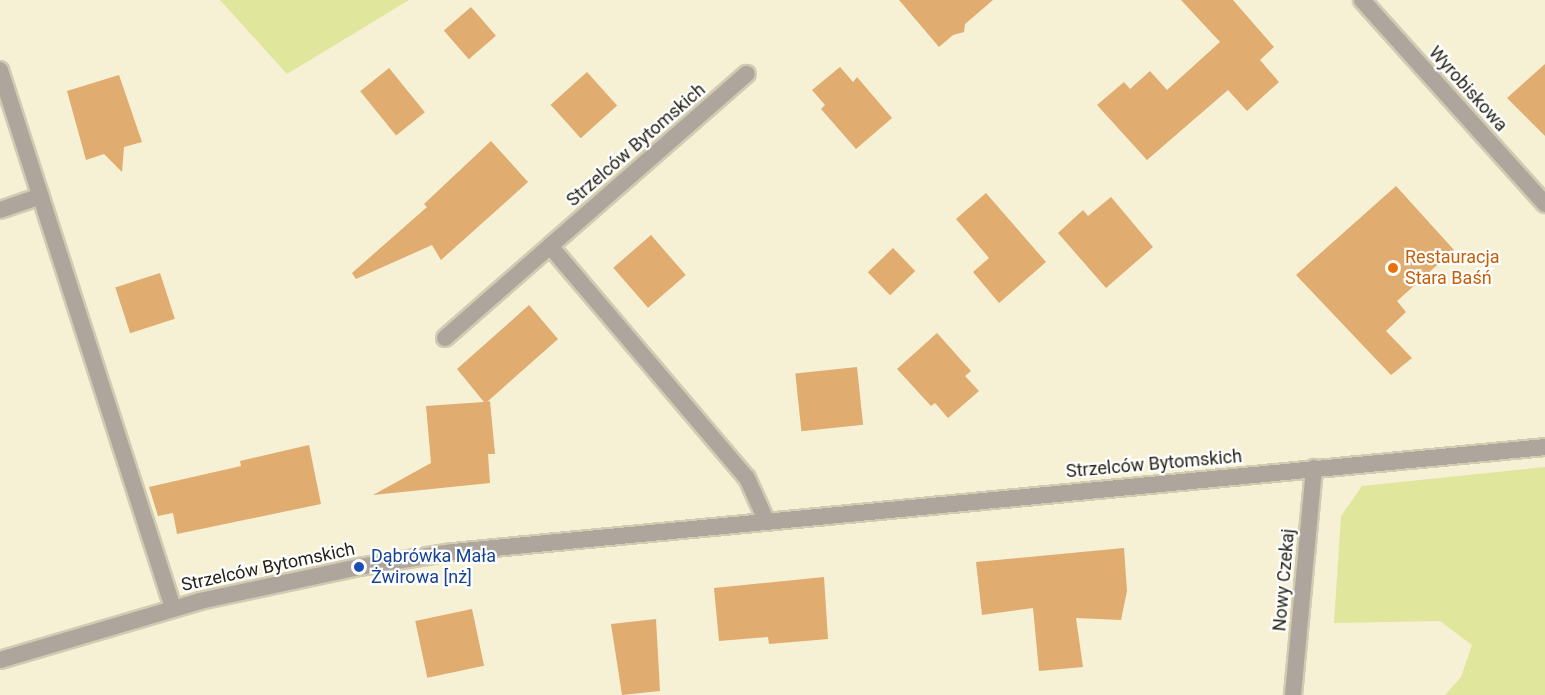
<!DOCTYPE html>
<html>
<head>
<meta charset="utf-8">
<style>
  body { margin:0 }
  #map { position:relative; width:1545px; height:695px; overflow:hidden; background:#f6f0d4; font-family:Roboto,sans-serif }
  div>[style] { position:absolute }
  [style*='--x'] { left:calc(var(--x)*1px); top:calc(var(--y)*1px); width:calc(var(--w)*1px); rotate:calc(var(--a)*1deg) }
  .green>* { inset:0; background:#e1e69d }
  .building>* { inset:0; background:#e0ac6f; transform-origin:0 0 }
  .roads { filter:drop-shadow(2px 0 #d1cbb2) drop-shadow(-2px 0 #d1cbb2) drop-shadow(0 2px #d1cbb2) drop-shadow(0 -2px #d1cbb2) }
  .service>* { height:16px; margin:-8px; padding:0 8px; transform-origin:8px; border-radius:8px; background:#aea69c }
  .minor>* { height:16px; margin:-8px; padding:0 8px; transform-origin:8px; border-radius:8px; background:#aea69c }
  .tertiary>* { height:16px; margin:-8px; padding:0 8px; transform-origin:8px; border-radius:8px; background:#aea69c }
  .dots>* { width:16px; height:16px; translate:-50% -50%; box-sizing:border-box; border:3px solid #fff; border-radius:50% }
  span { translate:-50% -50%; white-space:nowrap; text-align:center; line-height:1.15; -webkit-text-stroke:4.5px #fff; paint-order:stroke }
  .street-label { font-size:18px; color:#262419 }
  .food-label { font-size:18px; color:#c56008 }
  .left { translate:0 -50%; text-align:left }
  .transit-label { font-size:18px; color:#164399 }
</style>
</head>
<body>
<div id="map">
  <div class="green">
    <div style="clip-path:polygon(220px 0,409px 0,287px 74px)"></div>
    <div style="clip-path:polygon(1545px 467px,1545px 695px,1445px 695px,1461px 677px,1472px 645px,1440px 621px,1334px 623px,1341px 516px,1362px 486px)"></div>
  </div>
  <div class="building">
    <div style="clip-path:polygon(899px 0,993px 0,965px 24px,964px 32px,953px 35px,939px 47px)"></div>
    <div style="clip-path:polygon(1181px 0,1233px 0,1274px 47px,1260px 60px,1279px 82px,1247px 111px,1228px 90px,1147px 160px,1097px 105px,1124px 82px,1130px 89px,1150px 71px,1167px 90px,1220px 42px)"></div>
    <div style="left:471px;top:7px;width:38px;height:36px;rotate:49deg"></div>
    <div style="clip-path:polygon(1545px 64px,1545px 136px,1507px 98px)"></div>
    <div style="clip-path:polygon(840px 67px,853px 82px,857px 77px,892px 118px,856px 149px,821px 109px,825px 105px,812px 90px)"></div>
    <div style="left:389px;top:68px;width:57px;height:37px;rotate:51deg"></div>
    <div style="left:587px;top:72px;width:45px;height:49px;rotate:48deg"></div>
    <div style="clip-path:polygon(119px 75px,142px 142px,124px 147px,122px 172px,104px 154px,86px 160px,67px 91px)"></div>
    <div style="clip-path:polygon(491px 141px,528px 182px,441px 260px,432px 245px,356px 279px,352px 273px,427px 207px,424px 204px)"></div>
    <div style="clip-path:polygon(1396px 186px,1454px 250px,1397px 301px,1406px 312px,1386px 331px,1412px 358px,1391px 375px,1296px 275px)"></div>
    <div style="clip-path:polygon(986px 193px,1046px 262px,999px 303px,973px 272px,989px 258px,956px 219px)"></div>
    <div style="clip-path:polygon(1111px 197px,1153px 247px,1106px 288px,1058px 233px,1083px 210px,1088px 216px)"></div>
    <div style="left:651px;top:235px;width:53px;height:50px;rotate:49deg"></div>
    <div style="left:893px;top:248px;width:32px;height:35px;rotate:46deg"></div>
    <div style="left:160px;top:273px;width:48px;height:47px;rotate:72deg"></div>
    <div style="clip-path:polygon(529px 305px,558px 339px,487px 402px,490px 401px,495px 454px,488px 454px,490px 483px,373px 495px,431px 463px,426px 406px,484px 402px,457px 369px)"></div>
    <div style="clip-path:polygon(937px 333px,971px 371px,965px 376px,979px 391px,948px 418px,935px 403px,931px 406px,897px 369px)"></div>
    <div style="left:857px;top:367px;width:58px;height:62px;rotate:84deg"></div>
    <div style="clip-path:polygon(309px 445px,321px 504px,177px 534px,173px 513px,158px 516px,149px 487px,241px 466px,240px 461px)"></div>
    <div style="clip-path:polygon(1124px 548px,1127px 591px,1121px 620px,1076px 618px,1083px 667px,1039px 671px,1033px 608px,982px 615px,976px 562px)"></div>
    <div style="clip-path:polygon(824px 577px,828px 639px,769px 644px,768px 637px,719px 641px,714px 588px)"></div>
    <div style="left:472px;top:609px;width:58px;height:58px;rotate:78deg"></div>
    <div style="clip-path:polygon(656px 619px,660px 691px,622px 695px,611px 624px)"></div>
  </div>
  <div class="roads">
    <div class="service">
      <div style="--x:0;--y:70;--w:565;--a:72.17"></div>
      <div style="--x:0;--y:210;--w:43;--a:-18.9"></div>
      <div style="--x:550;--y:246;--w:304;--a:49.7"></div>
      <div style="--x:747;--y:478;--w:46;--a:65.7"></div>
      <div style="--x:445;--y:338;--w:401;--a:-41.2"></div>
    </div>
    <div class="minor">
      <div style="--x:1362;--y:0;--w:274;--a:48.1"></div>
      <div style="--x:1293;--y:695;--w:228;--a:-84.7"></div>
    </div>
    <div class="tertiary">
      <div style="--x:0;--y:660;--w:209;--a:-16.4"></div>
      <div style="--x:200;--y:601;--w:163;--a:-12.1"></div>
      <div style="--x:359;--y:567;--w:95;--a:-9.1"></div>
      <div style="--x:453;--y:552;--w:1097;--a:-5.49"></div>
    </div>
  </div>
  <div class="dots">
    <div style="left:1393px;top:268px;background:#e8710a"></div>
    <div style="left:359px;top:567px;background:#1a4fb4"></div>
  </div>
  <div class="street-label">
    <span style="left:1468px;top:89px;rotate:48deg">Wyrobiskowa</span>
    <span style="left:636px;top:145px;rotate:-41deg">Strzelców Bytomskich</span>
    <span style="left:1154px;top:464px;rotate:-5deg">Strzelców Bytomskich</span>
    <span style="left:268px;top:567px;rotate:-12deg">Strzelców Bytomskich</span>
    <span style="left:1284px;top:580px;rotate:-85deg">Nowy Czekaj</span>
  </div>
  <div class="food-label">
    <span class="left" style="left:1405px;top:268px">Restauracja<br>Stara Baśń</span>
  </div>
  <div class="transit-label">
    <span class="left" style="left:371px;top:567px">Dąbrówka Mała<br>Żwirowa [nż]</span>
  </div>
</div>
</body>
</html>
